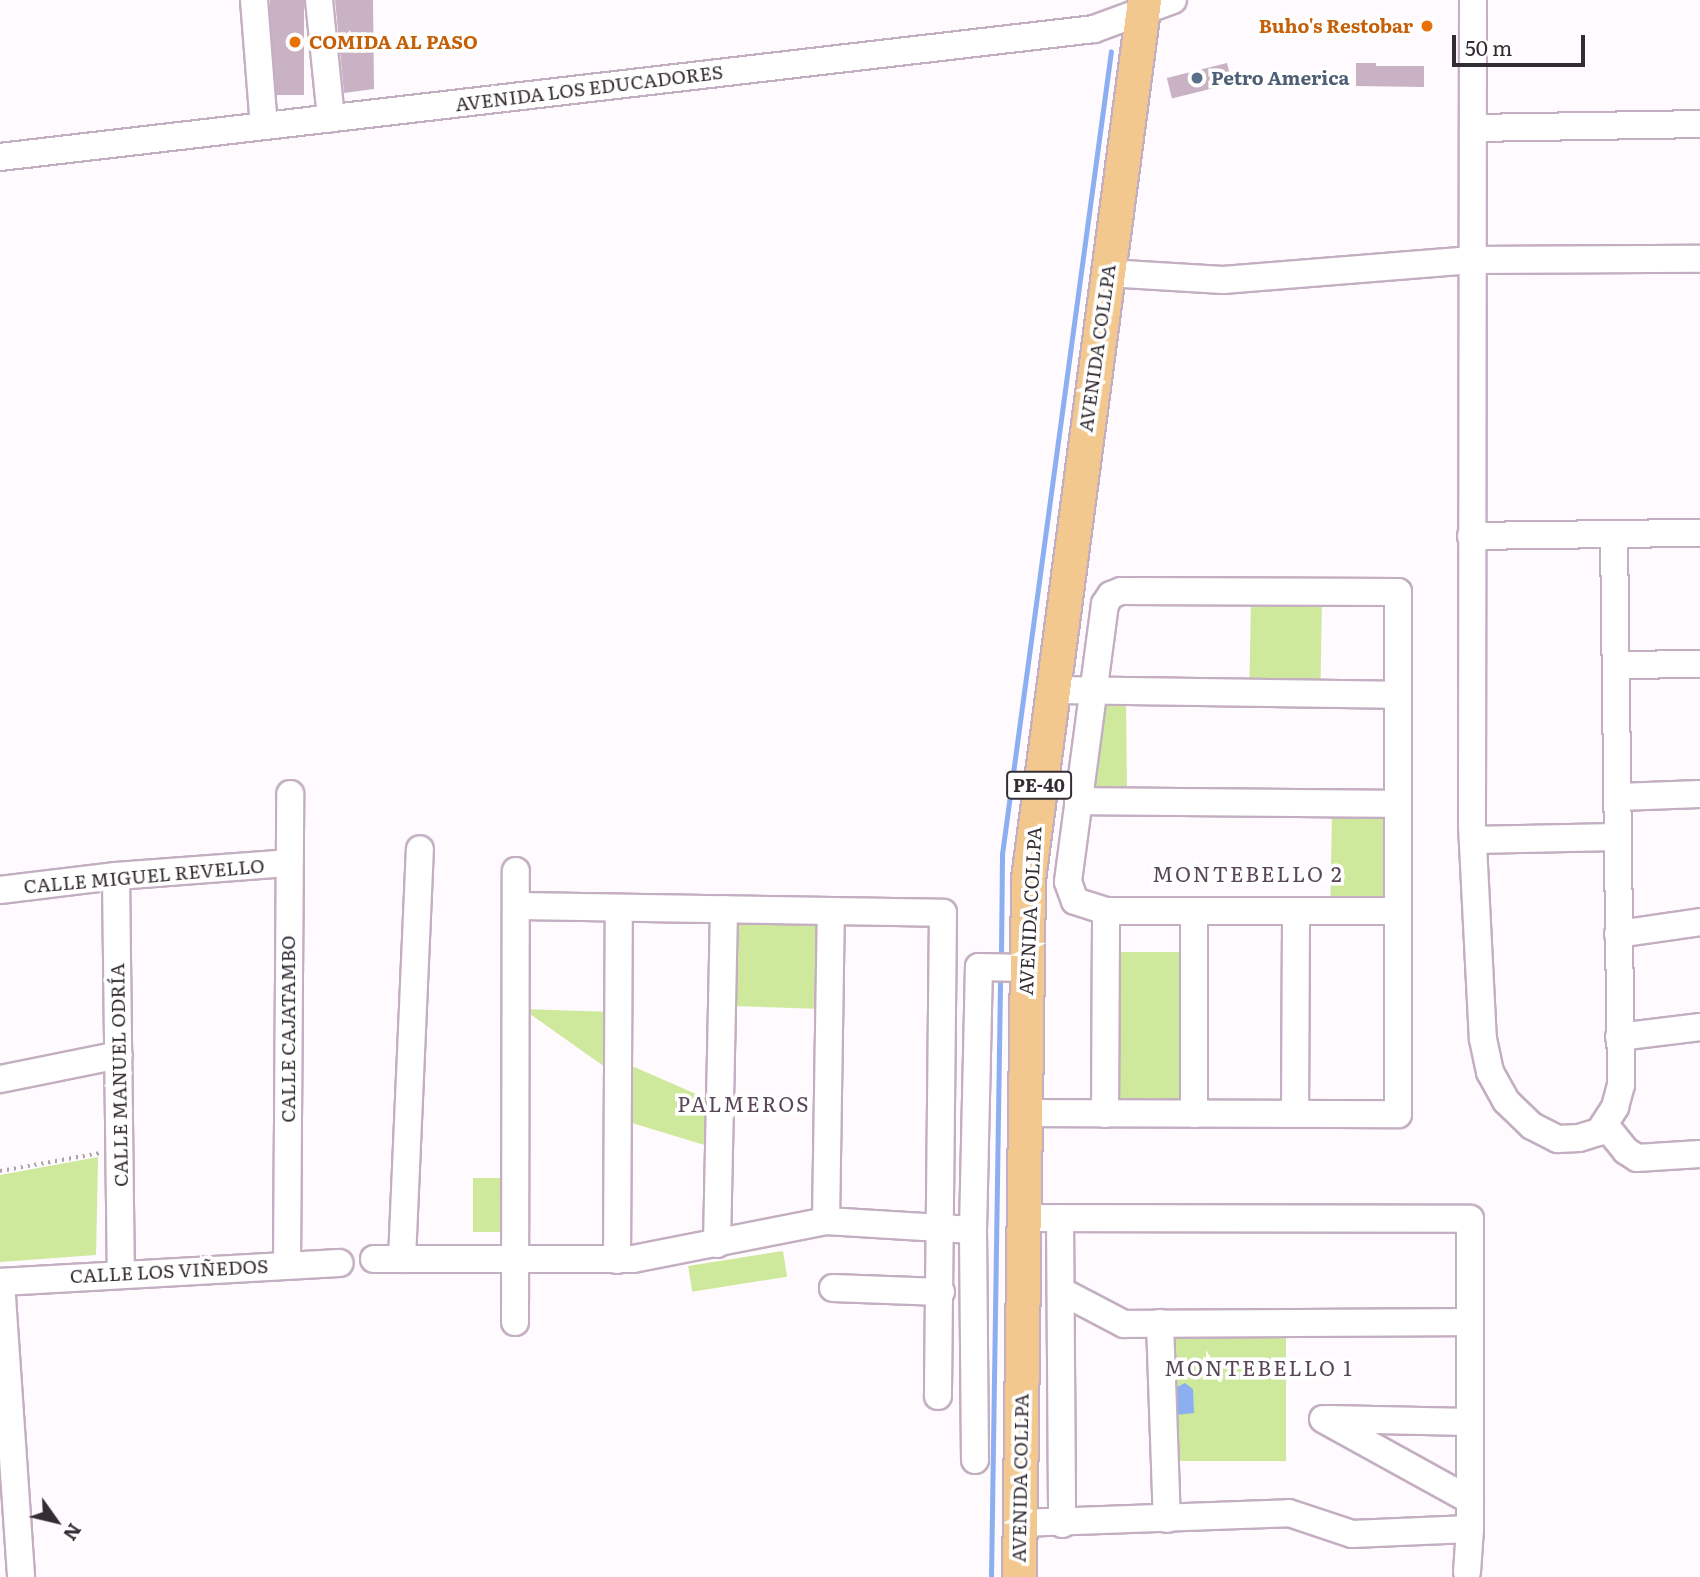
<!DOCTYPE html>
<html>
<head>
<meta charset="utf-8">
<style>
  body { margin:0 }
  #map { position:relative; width:1700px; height:1577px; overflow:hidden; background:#fefafe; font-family:Literata,serif }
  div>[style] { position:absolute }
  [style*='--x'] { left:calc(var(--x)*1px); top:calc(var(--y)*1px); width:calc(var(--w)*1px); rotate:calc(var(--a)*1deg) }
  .green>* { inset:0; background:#cee89c; transform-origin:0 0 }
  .water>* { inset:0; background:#8caff1 }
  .stream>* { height:5px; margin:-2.5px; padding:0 2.5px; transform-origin:2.5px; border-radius:2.5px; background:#8caff1 }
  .building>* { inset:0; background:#c9b2c3; transform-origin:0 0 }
  .path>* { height:3.5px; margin-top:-1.75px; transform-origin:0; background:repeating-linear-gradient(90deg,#aaa4aa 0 2px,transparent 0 7px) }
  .roads { filter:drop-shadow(2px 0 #c4afc2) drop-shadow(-2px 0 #c4afc2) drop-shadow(0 2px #c4afc2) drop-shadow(0 -2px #c4afc2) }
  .minor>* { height:26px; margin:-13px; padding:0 13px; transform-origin:13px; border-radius:13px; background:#fff }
  .major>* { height:33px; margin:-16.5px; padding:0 16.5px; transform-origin:16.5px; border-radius:16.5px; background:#f2c88f }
  .dots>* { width:19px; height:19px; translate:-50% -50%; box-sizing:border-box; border:4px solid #fff; border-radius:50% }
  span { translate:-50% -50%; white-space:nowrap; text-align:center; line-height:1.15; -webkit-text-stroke:7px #fff; paint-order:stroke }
  .shield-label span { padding:2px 5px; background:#fff; border:2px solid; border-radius:5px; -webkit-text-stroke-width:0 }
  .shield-label { font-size:18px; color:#342c33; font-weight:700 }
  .food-label { font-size:19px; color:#c56008; font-weight:700 }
  .right { translate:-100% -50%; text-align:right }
  .left { translate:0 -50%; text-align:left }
  .service-label { font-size:19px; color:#4e5e75; font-weight:700 }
  .street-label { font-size:19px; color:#342c33 }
  .neighbourhood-label { font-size:21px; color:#594758; letter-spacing:2px }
  .north { position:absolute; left:21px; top:1486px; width:70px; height:70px; -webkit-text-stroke:5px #fff; paint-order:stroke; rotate:124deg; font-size:19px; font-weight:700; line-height:28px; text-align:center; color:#342c33 }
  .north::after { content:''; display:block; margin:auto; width:24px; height:32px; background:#342c33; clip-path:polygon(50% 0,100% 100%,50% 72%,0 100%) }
  .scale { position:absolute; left:1452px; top:35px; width:133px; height:32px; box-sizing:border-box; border:4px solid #342c33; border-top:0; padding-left:9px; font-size:21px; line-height:24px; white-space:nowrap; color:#342c33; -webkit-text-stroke:5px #fff; paint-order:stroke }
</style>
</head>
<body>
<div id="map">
  <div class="green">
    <div style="left:1251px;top:598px;width:71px;height:86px;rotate:1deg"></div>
    <div style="clip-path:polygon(1100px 702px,1126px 702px,1127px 791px,1088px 792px)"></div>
    <div style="left:1332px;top:810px;width:58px;height:93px;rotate:1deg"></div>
    <div style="left:735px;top:916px;width:90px;height:90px;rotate:2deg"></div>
    <div style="left:1113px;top:952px;width:74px;height:154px"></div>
    <div style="clip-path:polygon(523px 1009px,612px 1012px,612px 1072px)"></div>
    <div style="clip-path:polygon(632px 1066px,712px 1101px,711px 1147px,632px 1123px)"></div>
    <div style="clip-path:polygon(98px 1157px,96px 1255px,0 1262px,0 1175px)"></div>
    <div style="left:515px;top:1178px;width:54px;height:42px;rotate:90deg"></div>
    <div style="left:783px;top:1251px;width:26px;height:96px;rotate:81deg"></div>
    <div style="left:1171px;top:1332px;width:115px;height:129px"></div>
  </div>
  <div class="water">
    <div style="clip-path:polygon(1185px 1383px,1193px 1389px,1194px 1413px,1176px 1415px,1175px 1388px)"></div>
  </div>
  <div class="stream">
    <div style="--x:1001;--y:953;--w:99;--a:-89.4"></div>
    <div style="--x:1002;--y:854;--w:810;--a:-82.27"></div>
    <div style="--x:991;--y:1577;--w:595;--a:-89.13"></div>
  </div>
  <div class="building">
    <div style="left:270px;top:0;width:34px;height:95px"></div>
    <div style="clip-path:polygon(335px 0,373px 0,374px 89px,344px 93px)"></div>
    <div style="left:1227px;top:63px;width:21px;height:62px;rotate:76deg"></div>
    <div style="clip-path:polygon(1356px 63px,1376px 63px,1376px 66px,1424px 66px,1424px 87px,1356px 86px)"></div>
  </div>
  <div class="path">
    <div style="--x:0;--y:1171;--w:102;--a:-10.2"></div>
  </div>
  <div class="roads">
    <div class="minor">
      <div style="--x:254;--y:0;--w:126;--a:85.5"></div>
      <div style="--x:319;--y:0;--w:119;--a:84.2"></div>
      <div style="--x:1473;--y:0;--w:825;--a:90.07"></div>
      <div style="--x:1472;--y:825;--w:214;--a:87.1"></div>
      <div style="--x:1483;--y:1039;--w:34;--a:78"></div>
      <div style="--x:1490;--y:1072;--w:33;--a:61"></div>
      <div style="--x:1506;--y:1101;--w:36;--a:44"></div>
      <div style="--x:1532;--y:1126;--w:29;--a:27"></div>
      <div style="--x:1558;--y:1139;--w:21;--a:-3"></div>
      <div style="--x:1579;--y:1138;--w:21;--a:-17"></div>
      <div style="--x:1599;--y:1132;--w:30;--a:-57"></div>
      <div style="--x:1615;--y:1107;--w:23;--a:-75"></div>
      <div style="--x:1621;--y:1085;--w:551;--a:-90.73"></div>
      <div style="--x:1474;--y:128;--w:226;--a:-1"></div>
      <div style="--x:0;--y:157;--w:1101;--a:-6.67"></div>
      <div style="--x:1094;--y:29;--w:84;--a:-20.2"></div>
      <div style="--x:1107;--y:273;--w:116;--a:3.5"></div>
      <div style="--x:1223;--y:280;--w:250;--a:-4.6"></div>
      <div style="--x:1472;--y:260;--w:228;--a:-0.3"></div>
      <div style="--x:1471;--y:536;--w:229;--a:-0.8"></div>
      <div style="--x:1617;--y:665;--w:83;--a:-0.7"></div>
      <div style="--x:1052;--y:690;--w:346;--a:0.8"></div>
      <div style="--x:1619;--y:797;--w:81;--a:-2.1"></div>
      <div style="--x:1078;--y:801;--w:320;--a:0.5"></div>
      <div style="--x:1473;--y:840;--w:143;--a:-1.2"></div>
      <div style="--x:116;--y:876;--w:398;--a:89.3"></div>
      <div style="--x:0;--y:890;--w:117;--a:-6.9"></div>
      <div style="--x:116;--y:876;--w:172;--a:-4.3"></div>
      <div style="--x:517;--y:906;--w:426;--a:0.9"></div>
      <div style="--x:943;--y:913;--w:483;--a:90.6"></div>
      <div style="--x:1618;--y:934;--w:83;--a:-8.3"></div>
      <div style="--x:1619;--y:1037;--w:82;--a:-7"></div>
      <div style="--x:0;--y:1079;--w:121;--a:-11.4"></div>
      <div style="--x:1023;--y:1113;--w:375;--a:0.2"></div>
      <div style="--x:1398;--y:1114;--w:522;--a:-90"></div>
      <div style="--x:1398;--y:592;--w:277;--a:-179.8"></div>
      <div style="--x:1121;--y:591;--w:11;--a:158"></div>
      <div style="--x:1111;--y:595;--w:11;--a:124"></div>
      <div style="--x:1105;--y:604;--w:280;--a:97.6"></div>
      <div style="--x:1068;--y:882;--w:20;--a:70"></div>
      <div style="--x:1075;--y:901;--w:33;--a:18"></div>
      <div style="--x:1106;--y:911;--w:292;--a:0"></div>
      <div style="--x:1105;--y:1114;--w:203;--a:-89.7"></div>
      <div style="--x:1194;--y:1114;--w:203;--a:-90"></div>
      <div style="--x:1295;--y:1114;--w:203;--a:-89.7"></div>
      <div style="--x:1605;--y:1125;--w:33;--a:51"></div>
      <div style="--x:1626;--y:1151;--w:13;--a:32"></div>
      <div style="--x:1637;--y:1158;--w:63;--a:-3.6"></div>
      <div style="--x:1022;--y:1218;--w:448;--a:0.1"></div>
      <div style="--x:1470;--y:1219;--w:310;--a:90"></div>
      <div style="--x:1470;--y:1529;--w:43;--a:94"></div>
      <div style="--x:1060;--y:1218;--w:306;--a:89.6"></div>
      <div style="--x:826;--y:1221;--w:310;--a:-89.1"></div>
      <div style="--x:717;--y:1244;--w:335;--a:-88.8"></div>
      <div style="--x:374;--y:1259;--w:259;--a:0"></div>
      <div style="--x:633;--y:1259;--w:197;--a:-11.1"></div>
      <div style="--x:826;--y:1221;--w:147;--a:3.5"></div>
      <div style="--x:402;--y:1259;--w:410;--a:-87.5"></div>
      <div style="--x:617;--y:1260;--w:352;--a:-89.7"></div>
      <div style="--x:287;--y:1264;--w:470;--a:-89.6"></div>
      <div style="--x:0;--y:1282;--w:340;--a:-3.2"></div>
      <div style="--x:1;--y:1282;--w:296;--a:86.1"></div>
      <div style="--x:833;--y:1288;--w:108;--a:2.1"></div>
      <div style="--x:1061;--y:1291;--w:71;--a:27.6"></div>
      <div style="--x:1124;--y:1324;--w:346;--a:-0.3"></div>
      <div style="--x:515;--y:1322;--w:451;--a:-89.9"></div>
      <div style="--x:1160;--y:1323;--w:196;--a:88"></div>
      <div style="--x:1323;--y:1419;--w:168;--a:28.9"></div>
      <div style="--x:1328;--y:1419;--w:142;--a:1.2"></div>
      <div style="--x:975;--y:1460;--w:230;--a:-90.5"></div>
      <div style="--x:973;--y:1230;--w:263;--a:-88.7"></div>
      <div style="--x:979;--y:967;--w:47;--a:1.2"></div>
      <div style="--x:1020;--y:1523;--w:269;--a:-2.1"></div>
      <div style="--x:1289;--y:1513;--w:66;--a:18.4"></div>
      <div style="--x:1352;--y:1534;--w:118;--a:-2.4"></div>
    </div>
    <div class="major">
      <div style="--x:1019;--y:1577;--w:698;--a:-89.26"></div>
      <div style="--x:1028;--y:879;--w:887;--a:-82.48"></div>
    </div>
  </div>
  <div class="dots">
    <div style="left:1427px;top:26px;background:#e8710a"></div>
    <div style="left:295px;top:42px;background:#e8710a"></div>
    <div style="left:1197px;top:78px;background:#5c6f8a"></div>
  </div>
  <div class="shield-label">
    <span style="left:1039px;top:785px">PE-40</span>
  </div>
  <div class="food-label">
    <span class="right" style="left:1413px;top:26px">Buho's Restobar</span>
    <span class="left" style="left:309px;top:42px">COMIDA AL PASO</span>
  </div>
  <div class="service-label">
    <span class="left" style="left:1211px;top:78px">Petro America</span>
  </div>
  <div class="street-label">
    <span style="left:589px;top:88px;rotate:-7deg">AVENIDA LOS EDUCADORES</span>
    <span style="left:1097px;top:348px;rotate:-82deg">AVENIDA COLLPA</span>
    <span style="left:144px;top:876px;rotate:-5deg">CALLE MIGUEL REVELLO</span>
    <span style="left:1030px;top:911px;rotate:-87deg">AVENIDA COLLPA</span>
    <span style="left:288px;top:1029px;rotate:-90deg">CALLE CAJATAMBO</span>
    <span style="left:119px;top:1075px;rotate:-91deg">CALLE MANUEL ODRÍA</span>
    <span style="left:169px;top:1271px;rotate:-3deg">CALLE LOS VIÑEDOS</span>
    <span style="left:1020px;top:1478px;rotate:-89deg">AVENIDA COLLPA</span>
  </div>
  <div class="neighbourhood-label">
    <span style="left:1248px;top:873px">MONTEBELLO 2</span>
    <span style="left:744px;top:1103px">PALMEROS</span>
    <span style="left:1259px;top:1367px">MONTEBELLO 1</span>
  </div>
  <div class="north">N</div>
  <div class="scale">50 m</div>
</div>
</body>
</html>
